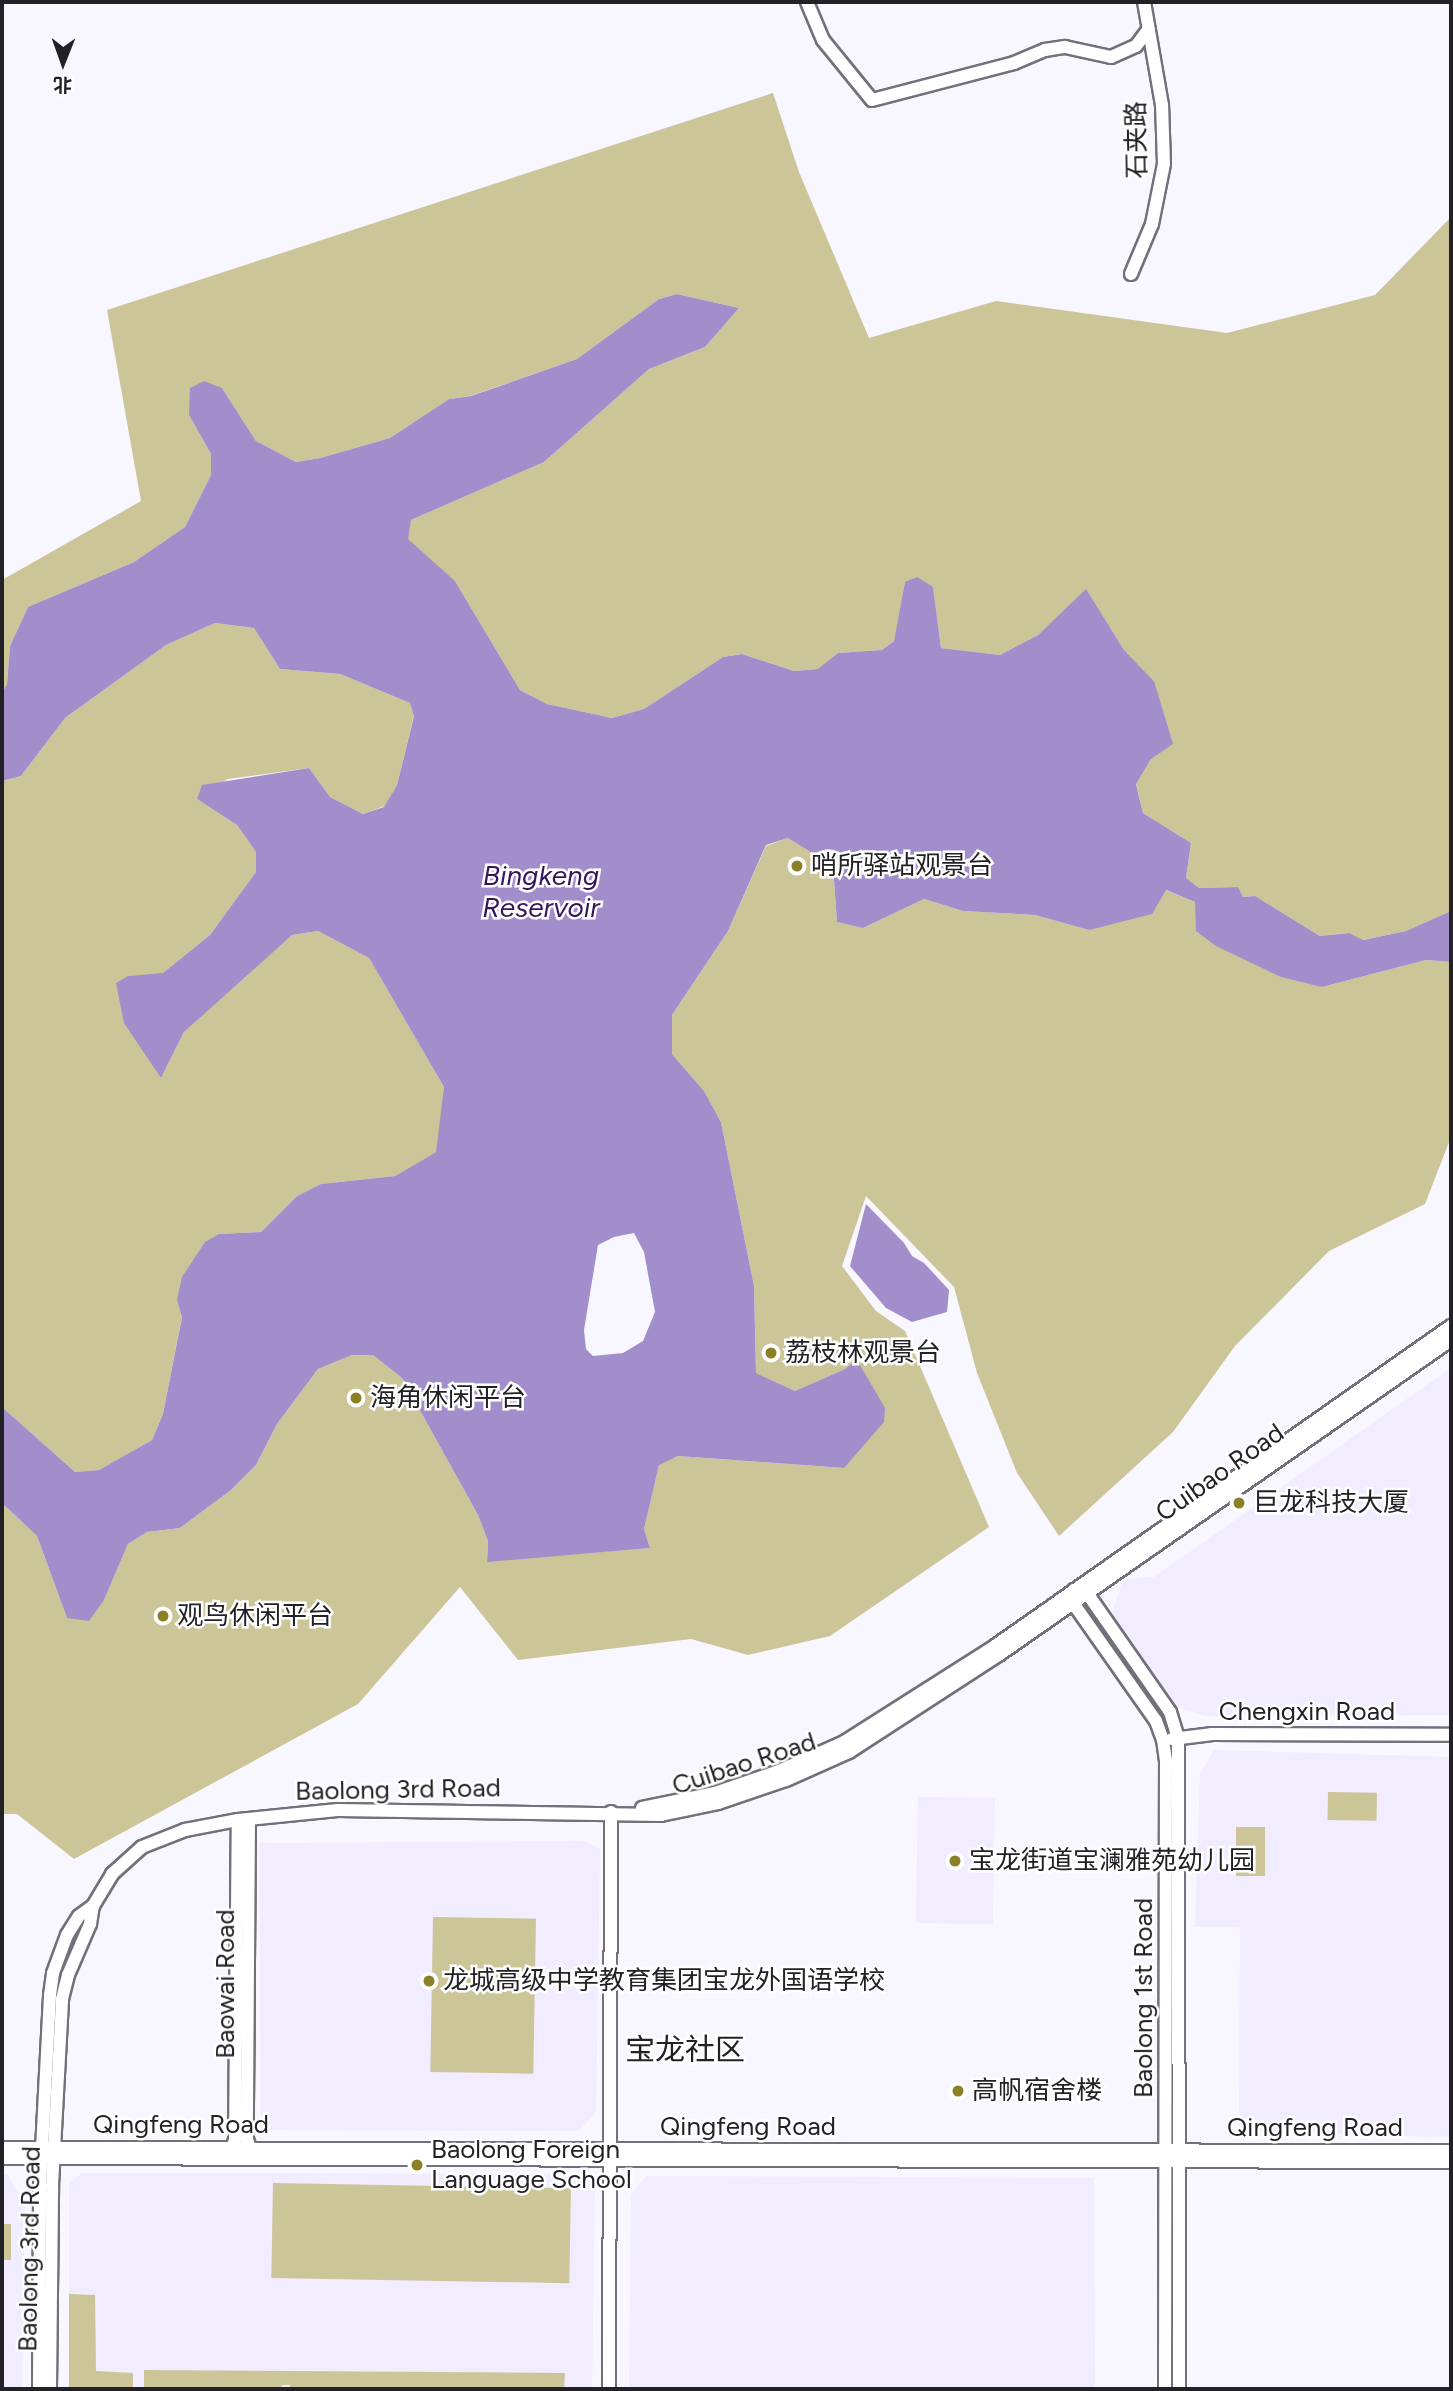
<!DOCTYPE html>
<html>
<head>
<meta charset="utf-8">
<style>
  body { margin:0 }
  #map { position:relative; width:1453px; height:2391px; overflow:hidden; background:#f8f6ff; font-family:Figtree,"Noto Sans SC",sans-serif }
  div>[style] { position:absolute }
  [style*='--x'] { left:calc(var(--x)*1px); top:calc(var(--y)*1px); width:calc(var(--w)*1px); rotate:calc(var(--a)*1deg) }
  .built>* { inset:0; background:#f1ecff; transform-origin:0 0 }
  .green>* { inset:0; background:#ccc598; transform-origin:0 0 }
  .water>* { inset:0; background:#a18ecb }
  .roads { filter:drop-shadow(2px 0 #73707a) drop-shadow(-2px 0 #73707a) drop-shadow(0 2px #73707a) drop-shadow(0 -2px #73707a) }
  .minor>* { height:12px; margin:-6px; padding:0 6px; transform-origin:6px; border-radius:6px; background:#fff }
  .dots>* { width:19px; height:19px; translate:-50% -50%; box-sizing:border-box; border:4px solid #fff; border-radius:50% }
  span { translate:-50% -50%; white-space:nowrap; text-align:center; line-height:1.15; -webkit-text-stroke:5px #fff; paint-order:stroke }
  .street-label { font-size:26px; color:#222125 }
  .poi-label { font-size:26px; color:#222125 }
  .left { translate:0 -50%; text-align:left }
  .water-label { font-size:28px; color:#35165e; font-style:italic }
  .quarter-label { font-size:30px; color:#222125 }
  .frame { position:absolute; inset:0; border:4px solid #222125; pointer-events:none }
  .north { position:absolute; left:28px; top:28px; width:70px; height:70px; -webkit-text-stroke:5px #fff; paint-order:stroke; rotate:181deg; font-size:19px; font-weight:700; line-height:28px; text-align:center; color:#222125 }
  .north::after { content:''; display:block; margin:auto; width:24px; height:32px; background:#222125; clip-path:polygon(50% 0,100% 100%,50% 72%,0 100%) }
</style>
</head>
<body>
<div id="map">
  <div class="built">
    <div style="clip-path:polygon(1451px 1368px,1451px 1715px,1205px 1716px,1178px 1707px,1111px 1617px,1123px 1579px,1154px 1577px)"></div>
    <div style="clip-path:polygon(1214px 1750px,1451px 1757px,1451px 2137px,1239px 2131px,1240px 1927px,1195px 1927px,1200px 1774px)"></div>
    <div style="left:918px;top:1797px;width:77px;height:126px;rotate:1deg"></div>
    <div style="clip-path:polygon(584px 1841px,600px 1849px,596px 2112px,579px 2131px,261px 2130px,259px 1843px)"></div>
    <div style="clip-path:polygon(82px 2173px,582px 2174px,595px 2187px,592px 2389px,69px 2389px,69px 2184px)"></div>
    <div style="clip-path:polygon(2px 2175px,8px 2175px,25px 2204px,22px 2389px,2px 2389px)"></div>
    <div style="clip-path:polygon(646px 2176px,1094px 2178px,1095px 2389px,629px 2389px,631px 2195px)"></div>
  </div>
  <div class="green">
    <div style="clip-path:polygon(773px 93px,799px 172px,869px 338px,996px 301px,1227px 333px,1375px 295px,1451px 217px,1451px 911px,1406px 931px,1362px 940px,1348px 933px,1320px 936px,1255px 896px,1243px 897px,1237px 887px,1199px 888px,1186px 878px,1191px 843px,1143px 813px,1136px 783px,1151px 759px,1154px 681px,1124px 650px,1086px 590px,1038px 635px,1000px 655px,941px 648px,933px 588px,905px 582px,895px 640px,882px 650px,838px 653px,819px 669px,794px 671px,742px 654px,723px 657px,644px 709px,612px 718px,547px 704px,520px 690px,455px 581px,407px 539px,411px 520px,544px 462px,649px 369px,705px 347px,739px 308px,677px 294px,659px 299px,577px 359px,470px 396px,449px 399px,390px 438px,320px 458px,296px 462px,256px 441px,222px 388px,189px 415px,211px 454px,211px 475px,185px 527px,134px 562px,28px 607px,10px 646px,7px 684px,2px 693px,2px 580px,141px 501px,107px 310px)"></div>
    <div style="clip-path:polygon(215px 623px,254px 628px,280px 669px,340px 674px,410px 703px,414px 715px,397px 785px,385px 806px,363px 814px,330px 797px,309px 768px,228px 779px,197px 799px,237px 825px,256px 852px,256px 872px,210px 935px,162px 974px,128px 976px,141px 1046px,161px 1078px,184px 1032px,247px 973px,292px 935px,318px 931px,369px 958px,444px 1087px,441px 1129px,436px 1152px,395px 1176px,321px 1184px,297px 1196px,261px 1232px,219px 1234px,177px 1300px,182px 1316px,163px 1414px,152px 1440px,99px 1470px,75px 1472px,2px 1407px,2px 781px,21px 776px,65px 718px,166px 645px)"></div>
    <div style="clip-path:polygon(788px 838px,833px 866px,837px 922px,863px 928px,924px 899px,963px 911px,1035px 915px,1089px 930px,1165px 890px,1195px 902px,1198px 913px,1322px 987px,1426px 960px,1451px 962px,1451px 1137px,1425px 1204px,1329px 1251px,1235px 1346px,1173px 1432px,1059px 1536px,1017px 1473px,977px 1373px,954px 1287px,866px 1196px,842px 1266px,876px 1311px,905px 1331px,989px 1527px,830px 1636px,748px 1655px,691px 1639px,518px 1660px,460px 1587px,358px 1704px,74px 1859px,17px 1814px,2px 1814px,2px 1503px,37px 1536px,67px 1618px,104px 1600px,128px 1544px,147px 1532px,180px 1528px,231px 1490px,256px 1465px,277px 1424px,318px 1369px,352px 1355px,373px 1355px,402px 1378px,478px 1515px,488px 1541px,487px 1561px,650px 1548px,644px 1529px,659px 1464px,678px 1456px,844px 1468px,845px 1369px,795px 1391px,756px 1373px,754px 1286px,721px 1122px,704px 1091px,672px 1054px,672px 1015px,728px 931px,766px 846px)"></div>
    <div style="left:1328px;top:1792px;width:49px;height:28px;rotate:1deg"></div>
    <div style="left:1236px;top:1827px;width:29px;height:49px"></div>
    <div style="left:433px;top:1917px;width:103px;height:155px;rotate:1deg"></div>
    <div style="left:273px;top:2183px;width:298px;height:95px;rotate:1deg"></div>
    <div style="left:2px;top:2224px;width:9px;height:36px"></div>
    <div style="clip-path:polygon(69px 2294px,95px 2295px,96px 2371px,133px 2373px,133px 2389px,69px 2389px)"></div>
    <div style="clip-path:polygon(144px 2370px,565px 2373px,564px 2389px,290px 2389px,290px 2385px,282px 2385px,281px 2389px,144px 2389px)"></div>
  </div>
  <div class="water">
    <div style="clip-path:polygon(evenodd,677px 294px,739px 308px,705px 347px,649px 369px,544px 462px,411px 520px,408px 539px,455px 581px,520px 690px,547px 704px,612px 718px,644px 709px,723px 657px,742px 654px,794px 671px,818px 669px,838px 653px,882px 650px,894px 641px,905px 582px,917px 577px,933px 587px,941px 648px,1000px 655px,1038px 635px,1086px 589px,1124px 650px,1154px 681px,1173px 744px,1151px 759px,1136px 784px,1143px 813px,1191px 843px,1186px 878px,1199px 888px,1238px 887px,1243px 897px,1255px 896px,1320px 936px,1349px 933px,1363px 940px,1406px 931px,1451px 911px,1451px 962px,1426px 960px,1322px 987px,1281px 977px,1216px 946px,1196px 931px,1195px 902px,1166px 890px,1152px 914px,1089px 930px,1035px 915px,963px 911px,924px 899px,863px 928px,837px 922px,833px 866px,788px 838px,766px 845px,728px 931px,672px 1015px,672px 1054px,704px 1091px,721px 1122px,754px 1286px,756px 1373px,795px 1391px,845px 1369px,857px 1360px,885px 1408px,884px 1422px,844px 1468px,678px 1456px,659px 1465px,644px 1529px,650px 1548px,487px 1562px,488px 1541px,478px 1515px,402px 1378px,373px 1355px,352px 1355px,318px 1369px,277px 1424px,256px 1465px,231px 1490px,180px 1528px,147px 1532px,128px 1544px,104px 1600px,89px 1621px,67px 1618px,37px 1536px,2px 1503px,2px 1407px,75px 1472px,99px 1470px,152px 1440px,163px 1414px,182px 1317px,177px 1300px,182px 1277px,205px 1242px,219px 1234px,261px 1232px,297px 1196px,321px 1184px,395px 1176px,436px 1152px,444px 1087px,369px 958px,318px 931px,292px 935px,184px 1032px,161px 1078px,124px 1023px,116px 983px,128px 976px,163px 973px,210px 935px,256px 872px,256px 852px,237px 825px,197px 799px,202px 785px,309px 768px,330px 797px,363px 814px,384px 807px,397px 785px,414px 716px,410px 703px,340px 674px,280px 669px,254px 628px,215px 623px,166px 645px,65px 718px,21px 776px,2px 781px,2px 693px,7px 684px,10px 646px,28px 607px,134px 562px,185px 527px,211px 475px,211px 454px,189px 415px,190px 388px,204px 381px,222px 388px,256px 441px,296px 462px,320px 458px,390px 438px,449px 399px,471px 396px,577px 359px,659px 299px,677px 294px,634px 1233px,644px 1252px,655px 1312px,643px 1341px,623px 1353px,593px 1356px,586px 1349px,584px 1330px,598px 1245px,614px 1237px,634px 1233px)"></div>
    <div style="clip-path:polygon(866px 1204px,904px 1243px,912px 1256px,924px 1263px,949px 1290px,947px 1312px,912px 1322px,886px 1308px,850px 1266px)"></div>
  </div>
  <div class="roads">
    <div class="minor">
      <div style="--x:807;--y:2;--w:41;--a:67.2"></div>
      <div style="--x:823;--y:40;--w:77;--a:50.8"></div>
      <div style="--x:872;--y:100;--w:147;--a:-14.6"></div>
      <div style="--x:1014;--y:63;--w:34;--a:-23"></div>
      <div style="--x:1045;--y:50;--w:20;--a:-9"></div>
      <div style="--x:1065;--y:47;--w:47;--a:12.3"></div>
      <div style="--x:1111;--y:57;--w:27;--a:-24"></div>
      <div style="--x:1136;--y:46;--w:21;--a:-53"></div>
      <div style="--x:1131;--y:274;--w:54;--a:-67.2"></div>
      <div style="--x:1152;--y:224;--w:61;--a:-78.7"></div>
      <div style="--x:1164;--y:164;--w:59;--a:-91.9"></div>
      <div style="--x:1162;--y:105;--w:105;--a:-99.9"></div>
      <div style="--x:1172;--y:1739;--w:39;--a:-7"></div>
      <div style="--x:1211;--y:1734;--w:240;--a:0.2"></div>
      <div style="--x:642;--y:1808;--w:75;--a:-11.6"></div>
      <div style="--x:715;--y:1793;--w:68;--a:-19"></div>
      <div style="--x:779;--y:1771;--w:71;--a:-24"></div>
      <div style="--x:844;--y:1742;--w:179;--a:-32.4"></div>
      <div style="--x:995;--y:1646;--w:557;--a:-35.06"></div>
      <div style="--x:249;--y:1819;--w:320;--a:90.4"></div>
      <div style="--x:247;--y:2139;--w:9;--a:72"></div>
      <div style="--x:2;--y:2148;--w:1449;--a:0.12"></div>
      <div style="--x:232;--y:2148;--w:9;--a:-69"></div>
      <div style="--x:235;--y:2140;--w:320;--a:-89.5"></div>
      <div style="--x:2;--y:2158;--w:1449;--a:0.16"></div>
      <div style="--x:39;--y:2389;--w:202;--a:-89.7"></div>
      <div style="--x:40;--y:2187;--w:192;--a:-87"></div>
      <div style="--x:50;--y:1995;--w:22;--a:-82"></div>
      <div style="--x:53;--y:1973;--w:40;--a:-69.8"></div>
      <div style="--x:67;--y:1935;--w:22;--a:-58"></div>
      <div style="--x:79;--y:1916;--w:17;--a:-36"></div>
      <div style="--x:50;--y:2389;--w:203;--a:-89.4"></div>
      <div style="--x:52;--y:2186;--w:187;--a:-86.9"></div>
      <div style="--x:62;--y:1999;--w:25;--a:-76"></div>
      <div style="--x:68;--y:1975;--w:56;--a:-66.7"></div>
      <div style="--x:90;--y:1924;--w:18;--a:-81"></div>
      <div style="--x:93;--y:1906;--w:37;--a:-59"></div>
      <div style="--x:112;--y:1874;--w:40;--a:-42"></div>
      <div style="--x:142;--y:1847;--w:46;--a:-21.6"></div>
      <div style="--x:185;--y:1830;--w:54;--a:-10.7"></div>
      <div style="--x:238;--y:1820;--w:100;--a:-5.7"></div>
      <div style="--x:338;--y:1810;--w:323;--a:0.9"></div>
      <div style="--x:661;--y:1815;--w:58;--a:-11.9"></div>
      <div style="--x:718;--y:1803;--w:72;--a:-18.7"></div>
      <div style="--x:786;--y:1780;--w:69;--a:-24"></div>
      <div style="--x:849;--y:1752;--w:180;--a:-33"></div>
      <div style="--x:1000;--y:1654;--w:550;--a:-34.85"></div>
      <div style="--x:609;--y:2389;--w:577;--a:-89.8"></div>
      <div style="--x:1165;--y:2389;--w:628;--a:-89.91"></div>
      <div style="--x:1166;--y:1761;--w:21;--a:-98"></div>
      <div style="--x:1163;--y:1740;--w:20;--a:-110"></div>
      <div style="--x:1156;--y:1721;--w:144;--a:-125.1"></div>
      <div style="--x:1073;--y:1603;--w:13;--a:-86"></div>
      <div style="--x:1074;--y:1590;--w:13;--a:13"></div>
      <div style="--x:1087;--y:1593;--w:145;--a:55.1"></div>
      <div style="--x:1170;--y:1712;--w:27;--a:73"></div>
      <div style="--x:1178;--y:1738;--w:651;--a:89.91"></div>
    </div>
  </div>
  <div class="dots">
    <div style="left:797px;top:866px;background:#8c8027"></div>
    <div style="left:771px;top:1353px;background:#8c8027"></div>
    <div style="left:356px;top:1398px;background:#8c8027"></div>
    <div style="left:1239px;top:1503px;background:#8c8027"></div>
    <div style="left:163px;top:1616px;background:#8c8027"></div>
    <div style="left:955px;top:1861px;background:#8c8027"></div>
    <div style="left:429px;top:1981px;background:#8c8027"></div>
    <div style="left:958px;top:2091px;background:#8c8027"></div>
    <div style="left:417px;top:2165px;background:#8c8027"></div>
  </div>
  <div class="street-label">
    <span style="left:1137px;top:140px;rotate:-91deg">石夹路</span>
    <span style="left:1220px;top:1473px;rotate:-35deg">Cuibao Road</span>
    <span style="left:1307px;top:1712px">Chengxin Road</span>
    <span style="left:744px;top:1764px;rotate:-18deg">Cuibao Road</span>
    <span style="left:398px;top:1790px;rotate:-1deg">Baolong 3rd Road</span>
    <span style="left:226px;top:1984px;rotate:-90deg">Baowai Road</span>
    <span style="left:1144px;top:1998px;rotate:-90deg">Baolong 1st Road</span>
    <span style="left:181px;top:2125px">Qingfeng Road</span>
    <span style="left:748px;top:2127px">Qingfeng Road</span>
    <span style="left:1315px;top:2128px">Qingfeng Road</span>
    <span style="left:30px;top:2249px;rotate:-89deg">Baolong 3rd Road</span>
  </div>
  <div class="poi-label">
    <span class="left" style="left:811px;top:866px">哨所驿站观景台</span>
    <span class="left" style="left:785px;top:1353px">荔枝林观景台</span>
    <span class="left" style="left:370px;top:1398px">海角休闲平台</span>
    <span class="left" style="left:1253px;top:1503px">巨龙科技大厦</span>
    <span class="left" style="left:177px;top:1616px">观鸟休闲平台</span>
    <span class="left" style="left:969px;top:1861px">宝龙街道宝澜雅苑幼儿园</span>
    <span class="left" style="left:443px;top:1981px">龙城高级中学教育集团宝龙外国语学校</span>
    <span class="left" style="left:972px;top:2091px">高帆宿舍楼</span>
    <span class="left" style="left:431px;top:2165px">Baolong Foreign<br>Language School</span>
  </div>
  <div class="water-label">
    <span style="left:541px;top:891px">Bingkeng<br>Reservoir</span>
  </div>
  <div class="quarter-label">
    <span style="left:685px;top:2050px">宝龙社区</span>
  </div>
  <div class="frame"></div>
  <div class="north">北</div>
</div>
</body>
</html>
